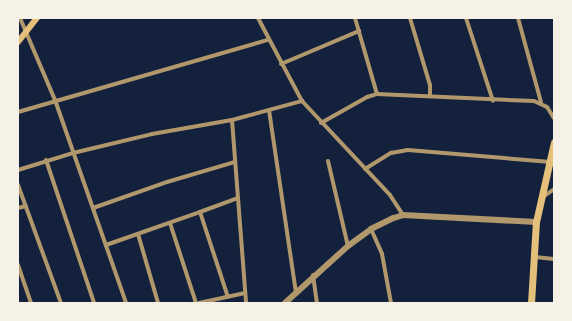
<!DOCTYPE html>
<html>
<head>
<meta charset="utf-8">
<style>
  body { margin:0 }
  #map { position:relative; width:572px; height:321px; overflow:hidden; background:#14213d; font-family:"Playfair Display",serif }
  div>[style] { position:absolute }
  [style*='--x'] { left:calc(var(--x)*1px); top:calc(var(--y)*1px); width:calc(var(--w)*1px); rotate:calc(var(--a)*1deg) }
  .minor>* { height:4px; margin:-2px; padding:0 2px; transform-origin:2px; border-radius:2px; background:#b1986c }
  .tertiary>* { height:5.5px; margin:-2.75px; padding:0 2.75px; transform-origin:2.75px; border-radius:2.75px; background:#b1986c }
  .secondary>* { height:6px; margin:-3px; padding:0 3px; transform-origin:3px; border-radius:3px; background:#e5c07b }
  .primary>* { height:7px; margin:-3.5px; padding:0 3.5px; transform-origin:3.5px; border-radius:3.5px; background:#e5c07b }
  span { translate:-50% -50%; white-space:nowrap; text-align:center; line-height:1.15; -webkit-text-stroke:3px #f6f1e7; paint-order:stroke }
  .frame { position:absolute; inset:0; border:19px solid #f6f1e7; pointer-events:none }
</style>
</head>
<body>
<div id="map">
  <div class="minor">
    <div style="--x:20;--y:18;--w:89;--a:66.9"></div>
    <div style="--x:55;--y:100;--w:215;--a:70.7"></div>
    <div style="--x:258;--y:18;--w:94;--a:62.1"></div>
    <div style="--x:302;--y:101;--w:129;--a:46.9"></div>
    <div style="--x:390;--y:195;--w:24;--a:57"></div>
    <div style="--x:355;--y:18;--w:79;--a:73.9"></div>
    <div style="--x:410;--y:18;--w:70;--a:73.4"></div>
    <div style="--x:430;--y:85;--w:10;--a:90"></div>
    <div style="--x:466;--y:18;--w:87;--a:72"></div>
    <div style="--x:518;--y:18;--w:87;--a:74.7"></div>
    <div style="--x:281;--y:64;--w:85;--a:-22.9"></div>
    <div style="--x:269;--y:110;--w:184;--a:81.6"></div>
    <div style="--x:18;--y:112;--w:260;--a:-16.1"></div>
    <div style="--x:232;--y:120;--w:184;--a:85.6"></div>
    <div style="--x:321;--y:123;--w:53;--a:-29.5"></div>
    <div style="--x:367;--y:97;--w:10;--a:-17"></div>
    <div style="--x:377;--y:94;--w:157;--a:2.6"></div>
    <div style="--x:534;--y:101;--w:14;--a:25"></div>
    <div style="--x:547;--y:107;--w:13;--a:58"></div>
    <div style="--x:46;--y:160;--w:151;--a:71.4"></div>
    <div style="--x:328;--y:161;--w:87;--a:76.8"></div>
    <div style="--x:365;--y:169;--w:31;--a:-32"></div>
    <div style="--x:391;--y:153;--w:17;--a:-10"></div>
    <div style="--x:408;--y:150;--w:143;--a:4.8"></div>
    <div style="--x:18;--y:170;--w:58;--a:-17.2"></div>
    <div style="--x:73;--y:153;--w:81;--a:-13.5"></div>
    <div style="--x:152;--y:134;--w:81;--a:-9.9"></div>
    <div style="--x:232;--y:120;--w:73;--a:-15.2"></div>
    <div style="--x:18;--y:185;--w:126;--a:70"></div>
    <div style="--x:543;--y:197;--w:14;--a:-36"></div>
    <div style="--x:18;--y:208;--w:8;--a:-14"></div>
    <div style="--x:93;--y:208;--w:78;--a:-19.4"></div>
    <div style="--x:167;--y:182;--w:71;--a:-16.4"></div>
    <div style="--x:200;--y:212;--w:40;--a:-20.2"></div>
    <div style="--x:170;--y:223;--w:84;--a:72"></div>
    <div style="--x:371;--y:229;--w:27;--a:66"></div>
    <div style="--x:382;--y:254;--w:50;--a:79.6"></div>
    <div style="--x:138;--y:234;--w:72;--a:73.8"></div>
    <div style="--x:106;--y:245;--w:100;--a:-19.3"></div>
    <div style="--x:200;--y:212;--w:89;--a:71.8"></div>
    <div style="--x:535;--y:257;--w:19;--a:6"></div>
    <div style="--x:18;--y:265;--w:40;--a:71.1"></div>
    <div style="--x:313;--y:275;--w:28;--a:82"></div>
    <div style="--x:199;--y:303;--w:47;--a:-12.3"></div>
  </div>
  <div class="tertiary">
    <div style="--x:285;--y:303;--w:85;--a:-42.1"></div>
    <div style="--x:348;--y:246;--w:29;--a:-36"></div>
    <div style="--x:371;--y:229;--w:25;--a:-26"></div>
    <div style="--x:394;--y:218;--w:9;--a:-18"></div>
    <div style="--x:403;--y:215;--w:133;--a:3"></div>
  </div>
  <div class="secondary">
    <div style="--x:18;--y:42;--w:31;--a:-52"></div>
  </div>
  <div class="primary">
    <div style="--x:531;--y:303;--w:81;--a:-86.5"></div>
    <div style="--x:536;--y:222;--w:82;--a:-77.3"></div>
  </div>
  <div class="frame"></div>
</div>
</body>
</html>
